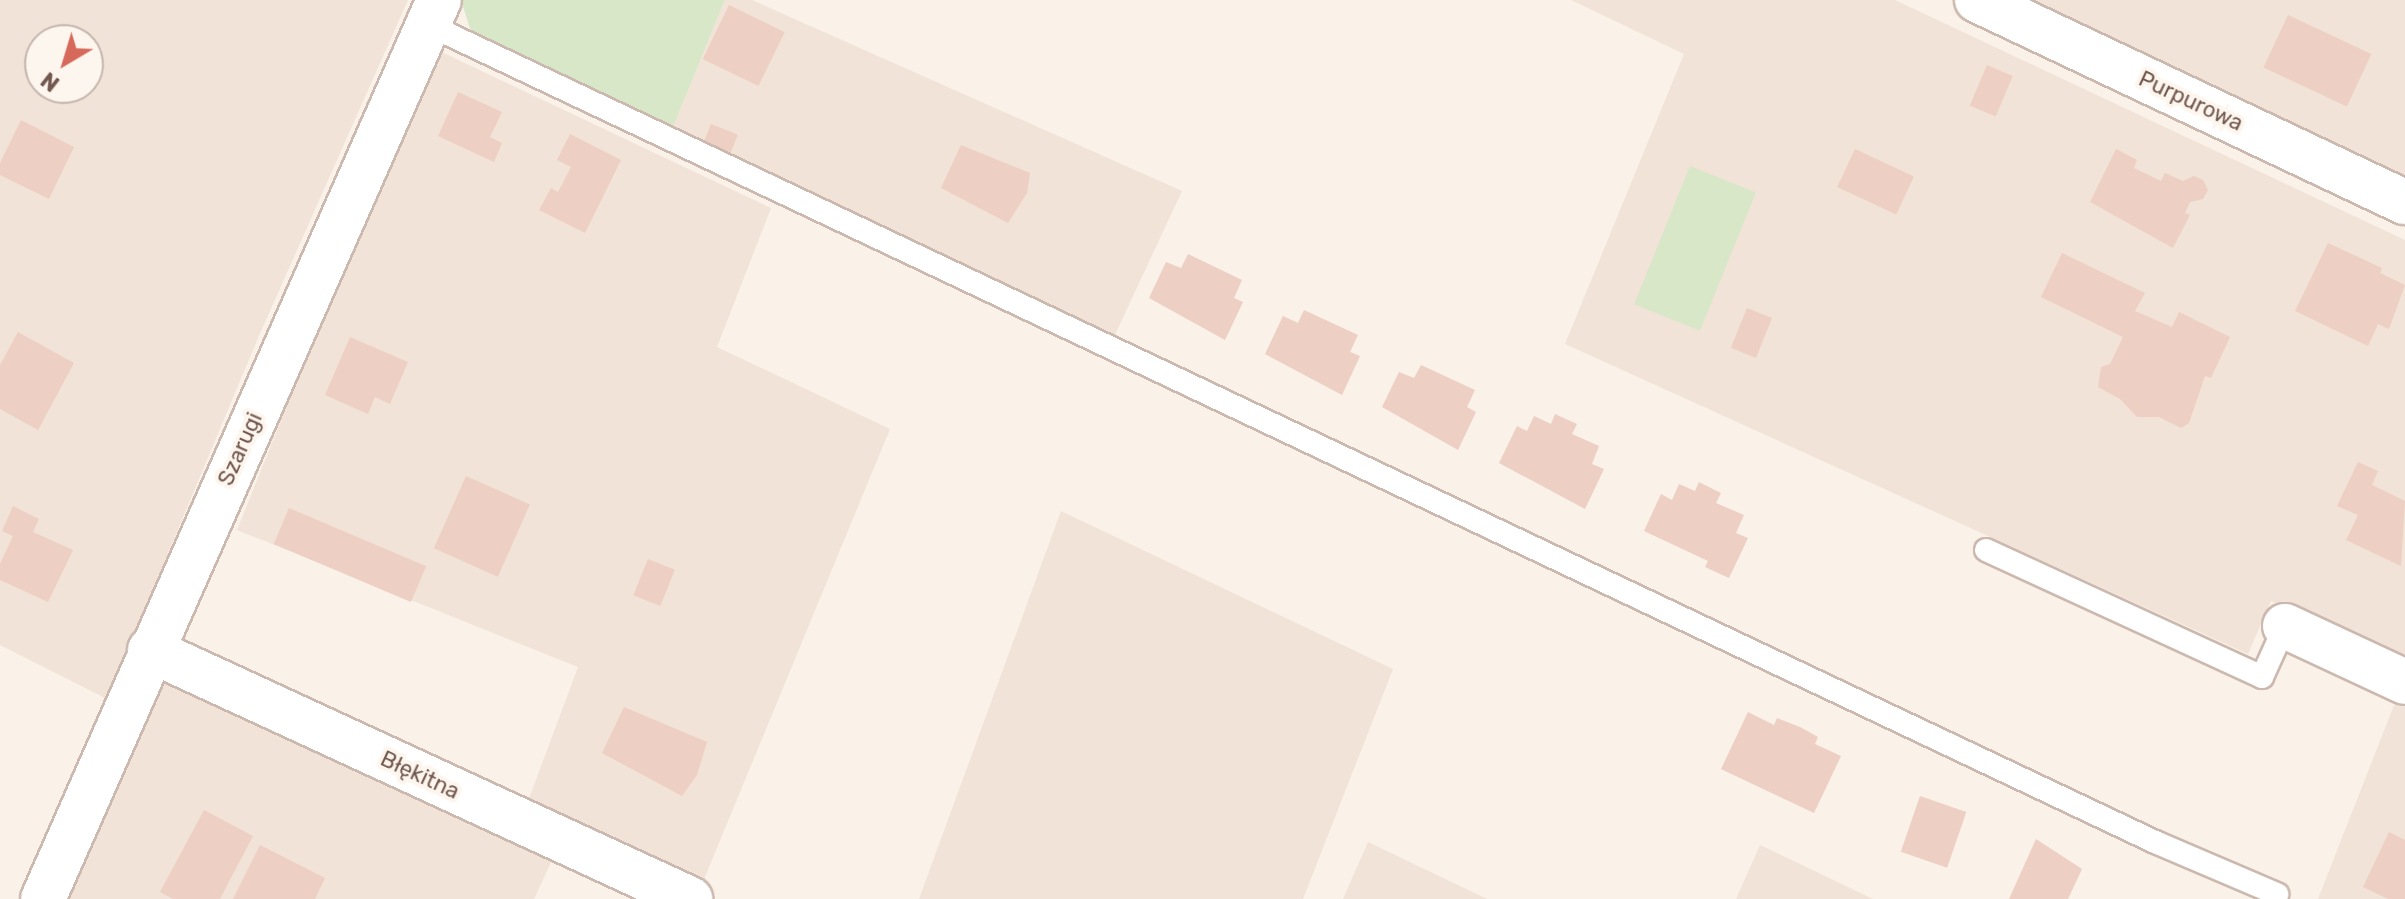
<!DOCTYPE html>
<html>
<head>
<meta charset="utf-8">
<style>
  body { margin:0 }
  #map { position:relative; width:2405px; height:899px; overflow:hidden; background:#faf1e8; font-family:Rubik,sans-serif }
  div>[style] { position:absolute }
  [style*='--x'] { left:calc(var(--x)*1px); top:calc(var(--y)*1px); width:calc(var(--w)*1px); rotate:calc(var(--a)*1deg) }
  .residential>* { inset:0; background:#f1e3d7 }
  .green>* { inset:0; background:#d8e7c8; transform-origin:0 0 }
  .building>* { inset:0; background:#edcfc3; transform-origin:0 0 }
  .roads { filter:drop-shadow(2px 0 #cbb9af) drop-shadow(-2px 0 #cbb9af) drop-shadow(0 2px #cbb9af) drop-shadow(0 -2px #cbb9af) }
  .lane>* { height:22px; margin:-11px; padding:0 11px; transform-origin:11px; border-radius:11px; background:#fff }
  .street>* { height:44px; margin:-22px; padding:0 22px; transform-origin:22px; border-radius:22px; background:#fff }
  span { translate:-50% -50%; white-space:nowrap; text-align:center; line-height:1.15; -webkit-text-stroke:8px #fdf6ee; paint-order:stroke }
  .street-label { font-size:22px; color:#72584f }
  .north { position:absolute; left:24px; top:24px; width:80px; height:80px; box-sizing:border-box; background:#fdf6ee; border:2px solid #c5b7ae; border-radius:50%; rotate:218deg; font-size:22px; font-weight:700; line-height:32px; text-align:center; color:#72584f }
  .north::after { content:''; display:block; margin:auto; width:28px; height:36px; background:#d7695b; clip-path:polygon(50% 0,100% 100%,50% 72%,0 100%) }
</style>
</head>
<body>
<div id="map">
  <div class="residential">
    <div style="clip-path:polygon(evenodd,0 0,408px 0,258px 338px,107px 699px,0 645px,0 0,40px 40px,88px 40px,88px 88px,40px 88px,40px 40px)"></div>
    <div style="clip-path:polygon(725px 0,752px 0,1182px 191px,1113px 339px,671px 132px)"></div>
    <div style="clip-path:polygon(1571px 0,1895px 0,2405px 240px,2405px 661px,2271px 601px,2248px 654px,1565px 344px,1684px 54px)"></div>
    <div style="clip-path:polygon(2002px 0,2405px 0,2405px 188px)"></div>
    <div style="clip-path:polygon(431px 47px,771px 208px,717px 347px,890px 429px,702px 884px,527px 804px,578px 667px,237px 530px)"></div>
    <div style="clip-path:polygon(1061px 511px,1393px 669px,1303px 899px,919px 899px)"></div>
    <div style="clip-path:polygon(156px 675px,552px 860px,534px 899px,65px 899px)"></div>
    <div style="clip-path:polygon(2398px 695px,2405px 699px,2405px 899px,2318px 899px)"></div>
    <div style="clip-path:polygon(1368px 842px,1487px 899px,1343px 899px)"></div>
    <div style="clip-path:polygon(1760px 845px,1873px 899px,1736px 899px)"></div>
  </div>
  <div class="green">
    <div style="clip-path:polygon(461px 0,725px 0,671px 132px,473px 38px)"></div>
    <div style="left:1690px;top:166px;width:71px;height:149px;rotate:22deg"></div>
  </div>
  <div class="building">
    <div style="left:729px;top:5px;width:62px;height:60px;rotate:26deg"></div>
    <div style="left:2288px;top:15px;width:92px;height:58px;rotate:25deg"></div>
    <div style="left:1987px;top:65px;width:28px;height:44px;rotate:23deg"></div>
    <div style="clip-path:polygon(458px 92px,502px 112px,490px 137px,502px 143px,494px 162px,438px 136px)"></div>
    <div style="clip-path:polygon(21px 120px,74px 147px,49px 199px,0 175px,0 163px)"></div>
    <div style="left:711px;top:124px;width:29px;height:24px;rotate:22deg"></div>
    <div style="clip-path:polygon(570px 134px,621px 160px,585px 233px,539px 210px,551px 188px,558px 192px,571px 167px,557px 160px)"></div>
    <div style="clip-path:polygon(961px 145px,1030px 173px,1027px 193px,1008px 223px,941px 188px)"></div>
    <div style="left:1855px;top:149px;width:65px;height:42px;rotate:25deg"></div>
    <div style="clip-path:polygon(2116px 149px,2137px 160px,2134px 168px,2161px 181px,2165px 173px,2183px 181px,2194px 176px,2203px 180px,2208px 190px,2203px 199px,2190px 202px,2185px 213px,2190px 215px,2173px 248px,2090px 202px)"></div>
    <div style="clip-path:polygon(2328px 243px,2382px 268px,2380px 273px,2405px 285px,2389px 329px,2378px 324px,2368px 346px,2295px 311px)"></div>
    <div style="clip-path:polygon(2062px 253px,2145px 293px,2135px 311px,2172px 327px,2179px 312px,2230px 337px,2211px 378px,2205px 376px,2189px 423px,2181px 428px,2159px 417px,2137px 417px,2120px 399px,2098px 387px,2101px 367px,2110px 364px,2123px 337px,2041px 297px)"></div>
    <div style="clip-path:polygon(1188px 254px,1242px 280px,1234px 298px,1243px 302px,1225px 340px,1149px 298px,1166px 262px,1181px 268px)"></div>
    <div style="left:1747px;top:308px;width:27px;height:43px;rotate:22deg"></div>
    <div style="clip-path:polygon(1304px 310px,1358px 335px,1350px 352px,1360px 356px,1342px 395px,1265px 354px,1283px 316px,1298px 323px)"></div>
    <div style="clip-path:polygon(18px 332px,74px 363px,38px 430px,0 409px,0 365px)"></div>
    <div style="clip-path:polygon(350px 337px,408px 362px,390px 404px,375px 397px,368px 414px,325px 395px)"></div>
    <div style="clip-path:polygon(1421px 365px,1475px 390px,1467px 407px,1476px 412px,1458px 450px,1382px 407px,1399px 372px,1414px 378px)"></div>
    <div style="clip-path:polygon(1555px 414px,1577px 424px,1572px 434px,1599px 446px,1592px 464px,1604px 469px,1585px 509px,1499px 463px,1517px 426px,1527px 431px,1534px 416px,1551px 424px)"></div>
    <div style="clip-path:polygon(2358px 462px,2378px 471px,2372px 485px,2405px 501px,2401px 566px,2346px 540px,2358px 515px,2337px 506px)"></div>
    <div style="left:466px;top:476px;width:70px;height:79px;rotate:24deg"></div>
    <div style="clip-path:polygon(1699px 482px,1721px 493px,1716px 503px,1744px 515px,1736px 533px,1748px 538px,1729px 578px,1705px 567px,1708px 561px,1644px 531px,1661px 494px,1672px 500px,1679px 484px,1695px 491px)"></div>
    <div style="clip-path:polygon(13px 506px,39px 519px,33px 532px,73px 550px,48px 602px,0 580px,0 564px,13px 536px,2px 531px)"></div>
    <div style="left:289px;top:508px;width:149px;height:39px;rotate:23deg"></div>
    <div style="left:648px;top:559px;width:29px;height:39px;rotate:22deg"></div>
    <div style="clip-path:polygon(624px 707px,707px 742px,697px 775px,682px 796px,602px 753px)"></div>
    <div style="clip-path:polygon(1748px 712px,1774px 725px,1777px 718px,1800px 727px,1818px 737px,1815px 744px,1841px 756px,1814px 813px,1721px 769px)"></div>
    <div style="left:1920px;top:796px;width:49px;height:59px;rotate:19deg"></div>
    <div style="clip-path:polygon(204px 810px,253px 836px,220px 899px,173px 899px,160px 892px)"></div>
    <div style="clip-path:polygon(2389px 832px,2405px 840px,2405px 899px,2388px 899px,2363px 887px)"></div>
    <div style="clip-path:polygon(2036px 839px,2082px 869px,2068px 899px,2009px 899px)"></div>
    <div style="clip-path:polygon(260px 845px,325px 878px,315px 899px,233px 899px)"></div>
  </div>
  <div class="roads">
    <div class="lane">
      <div style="--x:429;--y:25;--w:1910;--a:25.33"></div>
      <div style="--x:2155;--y:842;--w:133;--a:23.1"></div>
      <div style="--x:1986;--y:550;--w:304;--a:24.7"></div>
      <div style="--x:2262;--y:677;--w:56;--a:-65.7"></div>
    </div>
    <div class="street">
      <div style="--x:1977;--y:0;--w:473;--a:25.3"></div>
      <div style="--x:2285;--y:626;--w:132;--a:25"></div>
      <div style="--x:150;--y:650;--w:595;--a:24.75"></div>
      <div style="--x:43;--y:899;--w:982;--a:-66.23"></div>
    </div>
  </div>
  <div class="street-label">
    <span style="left:2191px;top:101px;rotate:25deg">Purpurowa</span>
    <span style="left:240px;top:449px;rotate:-66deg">Szarugi</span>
    <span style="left:420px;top:775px;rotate:25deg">Błękitna</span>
  </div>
  <div class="north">N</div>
</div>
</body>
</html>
